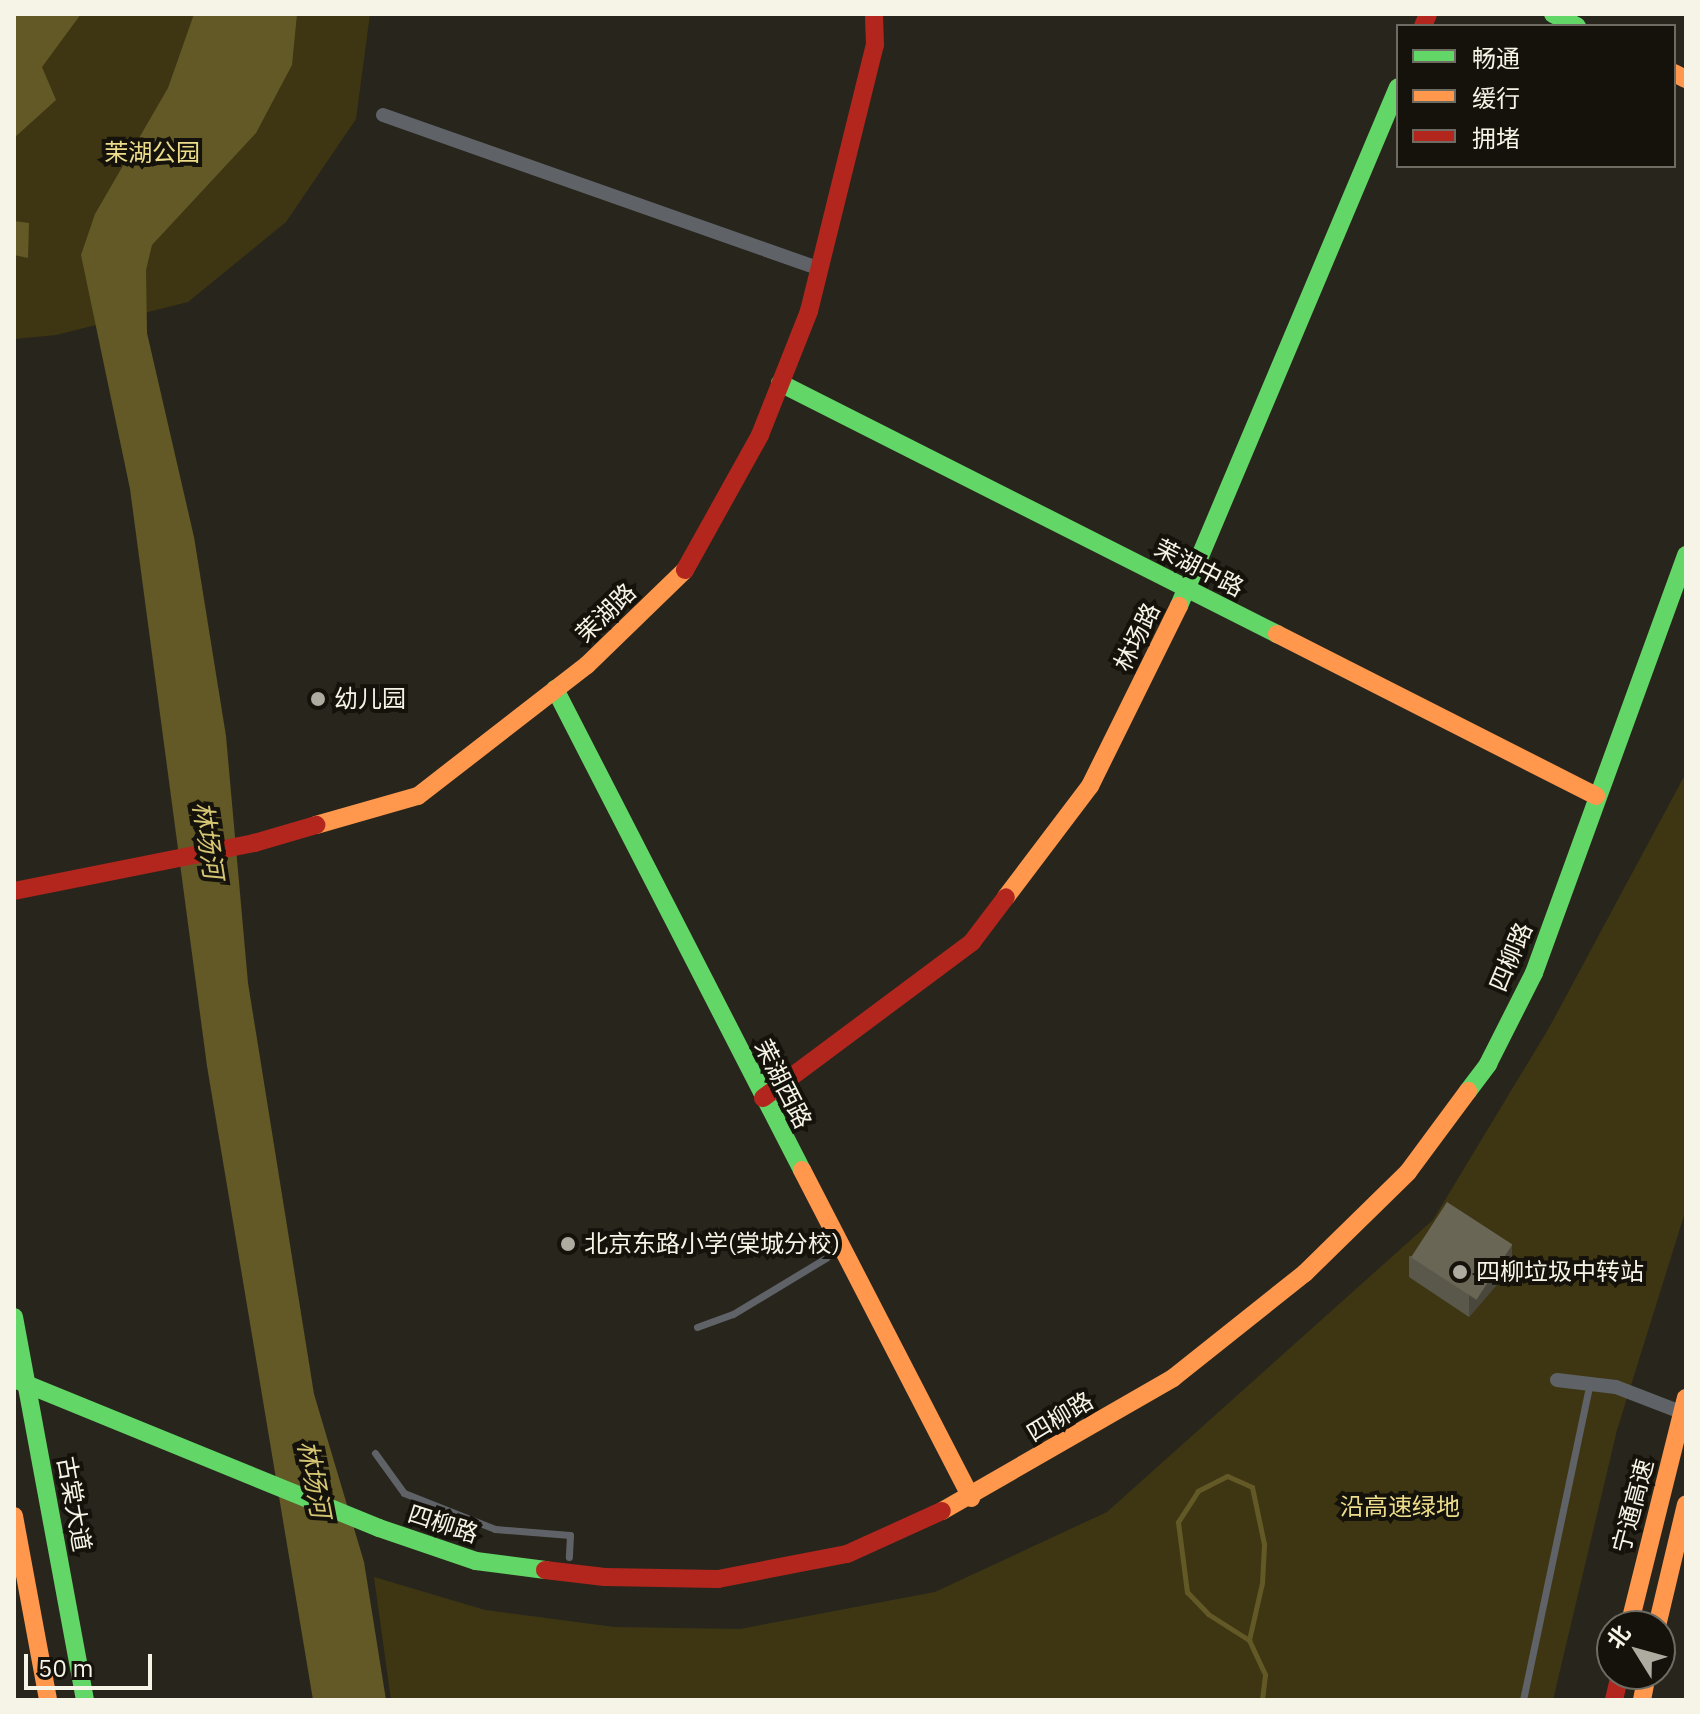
<!DOCTYPE html>
<html>
<head>
<meta charset="utf-8">
<style>
  body { margin:0 }
  #map { position:relative; width:1700px; height:1714px; overflow:hidden; background:#28261c; font-family:"IBM Plex Sans","Noto Sans SC",sans-serif }
  div>[style] { position:absolute }
  [style*='--x'] { left:calc(var(--x)*1px); top:calc(var(--y)*1px); width:calc(var(--w)*1px); rotate:calc(var(--a)*1deg) }
  .green>* { inset:0; background:#3e3612 }
  .water>* { inset:0; background:#625927 }
  .stream>* { height:5px; margin:-2.5px; padding:0 2.5px; transform-origin:2.5px; border-radius:2.5px; background:#625927 }
  .lane>* { height:7px; margin:-3.5px; padding:0 3.5px; transform-origin:3.5px; border-radius:3.5px; background:#5f6267 }
  .street>* { height:14px; margin:-7px; padding:0 7px; transform-origin:7px; border-radius:7px; background:#5f6267 }
  .fast>* { height:18px; margin:-9px; padding:0 9px; transform-origin:9px; border-radius:9px; background:#63d668 }
  .slow>* { height:18px; margin:-9px; padding:0 9px; transform-origin:9px; border-radius:9px; background:#ff974d }
  .jam>* { height:18px; margin:-9px; padding:0 9px; transform-origin:9px; border-radius:9px; background:#b3261e }
  .wall>* { inset:0; background:#5a584a }
  .shaded-wall>* { inset:0; background:#4a473c }
  .building>* { inset:0; background:#696656; transform-origin:0 0 }
  .dots>* { width:22px; height:22px; translate:-50% -50%; box-sizing:border-box; border:4px solid #14120a; border-radius:50% }
  span { translate:-50% -50%; white-space:nowrap; text-align:center; line-height:1.15; -webkit-text-stroke:8px #14120a; paint-order:stroke }
  .park-label { font-size:24px; color:#eddd8a }
  .street-label { font-size:24px; color:#f6f3e7 }
  .poi-label { font-size:24px; color:#f6f3e7 }
  .left { translate:0 -50%; text-align:left }
  .water-label { font-size:26px; color:#d6c674; font-style:italic }
  .frame { position:absolute; inset:0; border:16px solid #f6f3e7; pointer-events:none }
  .legend { position:absolute; left:1396px; top:24px; width:280px; height:144px; box-sizing:border-box; background:#14120a; border:2px solid #6e6c62; margin:0; padding:10px 14px; list-style:none; font-size:24px; color:#f6f3e7 }
  .legend li { display:flex; align-items:center; gap:16px; height:40px }
  .legend b { width:40px; border:2px solid #6e6c62 }
  .north { position:absolute; left:1596px; top:1610px; width:80px; height:80px; box-sizing:border-box; background:#14120a; border:2px solid #6e6c62; border-radius:50%; rotate:307deg; font-size:22px; font-weight:700; line-height:32px; text-align:center; color:#f6f3e7 }
  .north::after { content:''; display:block; margin:auto; width:28px; height:36px; background:#aeaba0; clip-path:polygon(50% 0,100% 100%,50% 72%,0 100%) }
  .scale { position:absolute; left:24px; top:1654px; width:128px; height:36px; box-sizing:border-box; border:4px solid #f6f3e7; border-top:0; padding-left:10px; font-size:24px; line-height:28px; white-space:nowrap; color:#f6f3e7; -webkit-text-stroke:6px #14120a; paint-order:stroke }
</style>
</head>
<body>
<div id="map">
  <div class="green">
    <div style="clip-path:polygon(14px 14px,370px 14px,356px 119px,286px 222px,188px 302px,56px 335px,14px 339px)"></div>
    <div style="clip-path:polygon(1686px 773px,1686px 1209px,1617px 1430px,1553px 1700px,391px 1700px,374px 1577px,485px 1610px,614px 1627px,740px 1629px,935px 1592px,1107px 1512px,1433px 1220px,1549px 1028px)"></div>
  </div>
  <div class="water">
    <div style="clip-path:polygon(14px 14px,81px 14px,42px 67px,56px 100px,14px 138px)"></div>
    <div style="clip-path:polygon(194px 14px,297px 14px,292px 65px,256px 133px,152px 245px,146px 270px,147px 333px,194px 537px,226px 736px,248px 983px,314px 1394px,364px 1562px,386px 1700px,313px 1700px,207px 1066px,130px 489px,81px 255px,95px 214px,168px 88px)"></div>
    <div style="clip-path:polygon(14px 221px,29px 223px,28px 258px,14px 255px)"></div>
  </div>
  <div class="stream">
    <div style="--x:1249;--y:1640;--w:58;--a:-77.2"></div>
    <div style="--x:1262;--y:1583;--w:39;--a:-87"></div>
    <div style="--x:1264;--y:1544;--w:58;--a:-101.9"></div>
    <div style="--x:1252;--y:1487;--w:27;--a:-156"></div>
    <div style="--x:1227;--y:1476;--w:33;--a:153"></div>
    <div style="--x:1198;--y:1491;--w:37;--a:123"></div>
    <div style="--x:1178;--y:1522;--w:71;--a:82.7"></div>
    <div style="--x:1187;--y:1592;--w:30;--a:46"></div>
    <div style="--x:1208;--y:1614;--w:49;--a:32.4"></div>
    <div style="--x:1249;--y:1640;--w:38;--a:65"></div>
    <div style="--x:1265;--y:1675;--w:25;--a:97"></div>
  </div>
  <div class="lane">
    <div style="--x:697;--y:1327;--w:38;--a:-20"></div>
    <div style="--x:733;--y:1314;--w:109;--a:-31.1"></div>
    <div style="--x:375;--y:1453;--w:49;--a:54.1"></div>
    <div style="--x:404;--y:1493;--w:98;--a:21.6"></div>
    <div style="--x:495;--y:1529;--w:75;--a:4.6"></div>
    <div style="--x:570;--y:1535;--w:22;--a:93"></div>
    <div style="--x:1523;--y:1700;--w:326;--a:-78.1"></div>
  </div>
  <div class="street">
    <div style="--x:383;--y:115;--w:464;--a:19.4"></div>
    <div style="--x:1557;--y:1380;--w:59;--a:6.8"></div>
    <div style="--x:1616;--y:1387;--w:75;--a:21.1"></div>
  </div>
  <div class="fast">
    <div style="--x:1553;--y:14;--w:27;--a:27"></div>
    <div style="--x:780;--y:383;--w:557;--a:26.8"></div>
    <div style="--x:1179;--y:606;--w:563;--a:-67.12"></div>
    <div style="--x:555;--y:689;--w:541;--a:62.82"></div>
    <div style="--x:1468;--y:1091;--w:34;--a:-53"></div>
    <div style="--x:1488;--y:1064;--w:102;--a:-63.2"></div>
    <div style="--x:1534;--y:973;--w:445;--a:-70"></div>
    <div style="--x:14;--y:1317;--w:390;--a:79.5"></div>
    <div style="--x:14;--y:1379;--w:394;--a:22.2"></div>
    <div style="--x:379;--y:1528;--w:102;--a:18.8"></div>
    <div style="--x:476;--y:1561;--w:70;--a:7.4"></div>
  </div>
  <div class="slow">
    <div style="--x:1674;--y:73;--w:13;--a:27"></div>
    <div style="--x:1277;--y:634;--w:358;--a:26.9"></div>
    <div style="--x:316;--y:825;--w:106;--a:-15.9"></div>
    <div style="--x:418;--y:796;--w:214;--a:-37.8"></div>
    <div style="--x:587;--y:665;--w:136;--a:-44.1"></div>
    <div style="--x:1006;--y:897;--w:139;--a:-52.9"></div>
    <div style="--x:1090;--y:786;--w:201;--a:-63.7"></div>
    <div style="--x:802;--y:1170;--w:369;--a:62.7"></div>
    <div style="--x:942;--y:1511;--w:267;--a:-29.9"></div>
    <div style="--x:1173;--y:1378;--w:169;--a:-38.5"></div>
    <div style="--x:1305;--y:1273;--w:144;--a:-44.4"></div>
    <div style="--x:1408;--y:1172;--w:101;--a:-53.5"></div>
    <div style="--x:14;--y:1516;--w:187;--a:79.5"></div>
    <div style="--x:1629;--y:1626;--w:235;--a:-76"></div>
    <div style="--x:1657;--y:1626;--w:125;--a:-76.6"></div>
    <div style="--x:1642;--y:1700;--w:26;--a:-79"></div>
  </div>
  <div class="jam">
    <div style="--x:1423;--y:26;--w:13;--a:-67"></div>
    <div style="--x:685;--y:570;--w:154;--a:-60.9"></div>
    <div style="--x:760;--y:435;--w:133;--a:-68.4"></div>
    <div style="--x:809;--y:311;--w:274;--a:-76.1"></div>
    <div style="--x:875;--y:45;--w:31;--a:-92"></div>
    <div style="--x:14;--y:891;--w:245;--a:-11.3"></div>
    <div style="--x:254;--y:843;--w:65;--a:-16.2"></div>
    <div style="--x:763;--y:1098;--w:261;--a:-36.7"></div>
    <div style="--x:972;--y:942;--w:56;--a:-52.9"></div>
    <div style="--x:545;--y:1570;--w:60;--a:6.7"></div>
    <div style="--x:605;--y:1577;--w:113;--a:1"></div>
    <div style="--x:718;--y:1579;--w:131;--a:-11"></div>
    <div style="--x:847;--y:1554;--w:104;--a:-24.4"></div>
    <div style="--x:1614;--y:1700;--w:27;--a:-77"></div>
  </div>
  <div class="wall">
    <div style="clip-path:polygon(1409px 1256px,1512px 1267px,1469px 1317px,1409px 1277px)"></div>
  </div>
  <div class="shaded-wall">
    <div style="clip-path:polygon(1512px 1245px,1512px 1267px,1469px 1317px,1469px 1295px)"></div>
  </div>
  <div class="building">
    <div style="left:1447px;top:1202px;width:78px;height:66px;rotate:33deg"></div>
  </div>
  <div class="dots">
    <div style="left:318px;top:699px;background:#aeaba0"></div>
    <div style="left:568px;top:1244px;background:#aeaba0"></div>
    <div style="left:1460px;top:1272px;background:#aeaba0"></div>
  </div>
  <div class="park-label">
    <span style="left:152px;top:153px">茉湖公园</span>
    <span style="left:1400px;top:1507px">沿高速绿地</span>
  </div>
  <div class="street-label">
    <span style="left:1199px;top:568px;rotate:27deg">茉湖中路</span>
    <span style="left:606px;top:613px;rotate:-44deg">茉湖路</span>
    <span style="left:1137px;top:637px;rotate:-64deg">林场路</span>
    <span style="left:1511px;top:957px;rotate:-67deg">四柳路</span>
    <span style="left:783px;top:1084px;rotate:63deg">茉湖西路</span>
    <span style="left:1060px;top:1417px;rotate:-31deg">四柳路</span>
    <span style="left:74px;top:1504px;rotate:80deg">古棠大道</span>
    <span style="left:1633px;top:1506px;rotate:-75deg">宁通高速</span>
    <span style="left:443px;top:1524px;rotate:18deg">四柳路</span>
  </div>
  <div class="poi-label">
    <span class="left" style="left:334px;top:699px">幼儿园</span>
    <span class="left" style="left:584px;top:1244px">北京东路小学(棠城分校)</span>
    <span class="left" style="left:1476px;top:1272px">四柳垃圾中转站</span>
  </div>
  <div class="water-label">
    <span style="left:208px;top:840px;rotate:81deg">林场河</span>
    <span style="left:314px;top:1479px;rotate:79deg">林场河</span>
  </div>
  <div class="frame"></div>
  <ul class="legend">
  <li><b style="height:10px;background:#63d668"></b>畅通</li>
  <li><b style="height:10px;background:#ff974d"></b>缓行</li>
  <li><b style="height:10px;background:#b3261e"></b>拥堵</li>
  </ul>
  <div class="north">北</div>
  <div class="scale">50 m</div>
</div>
</body>
</html>
